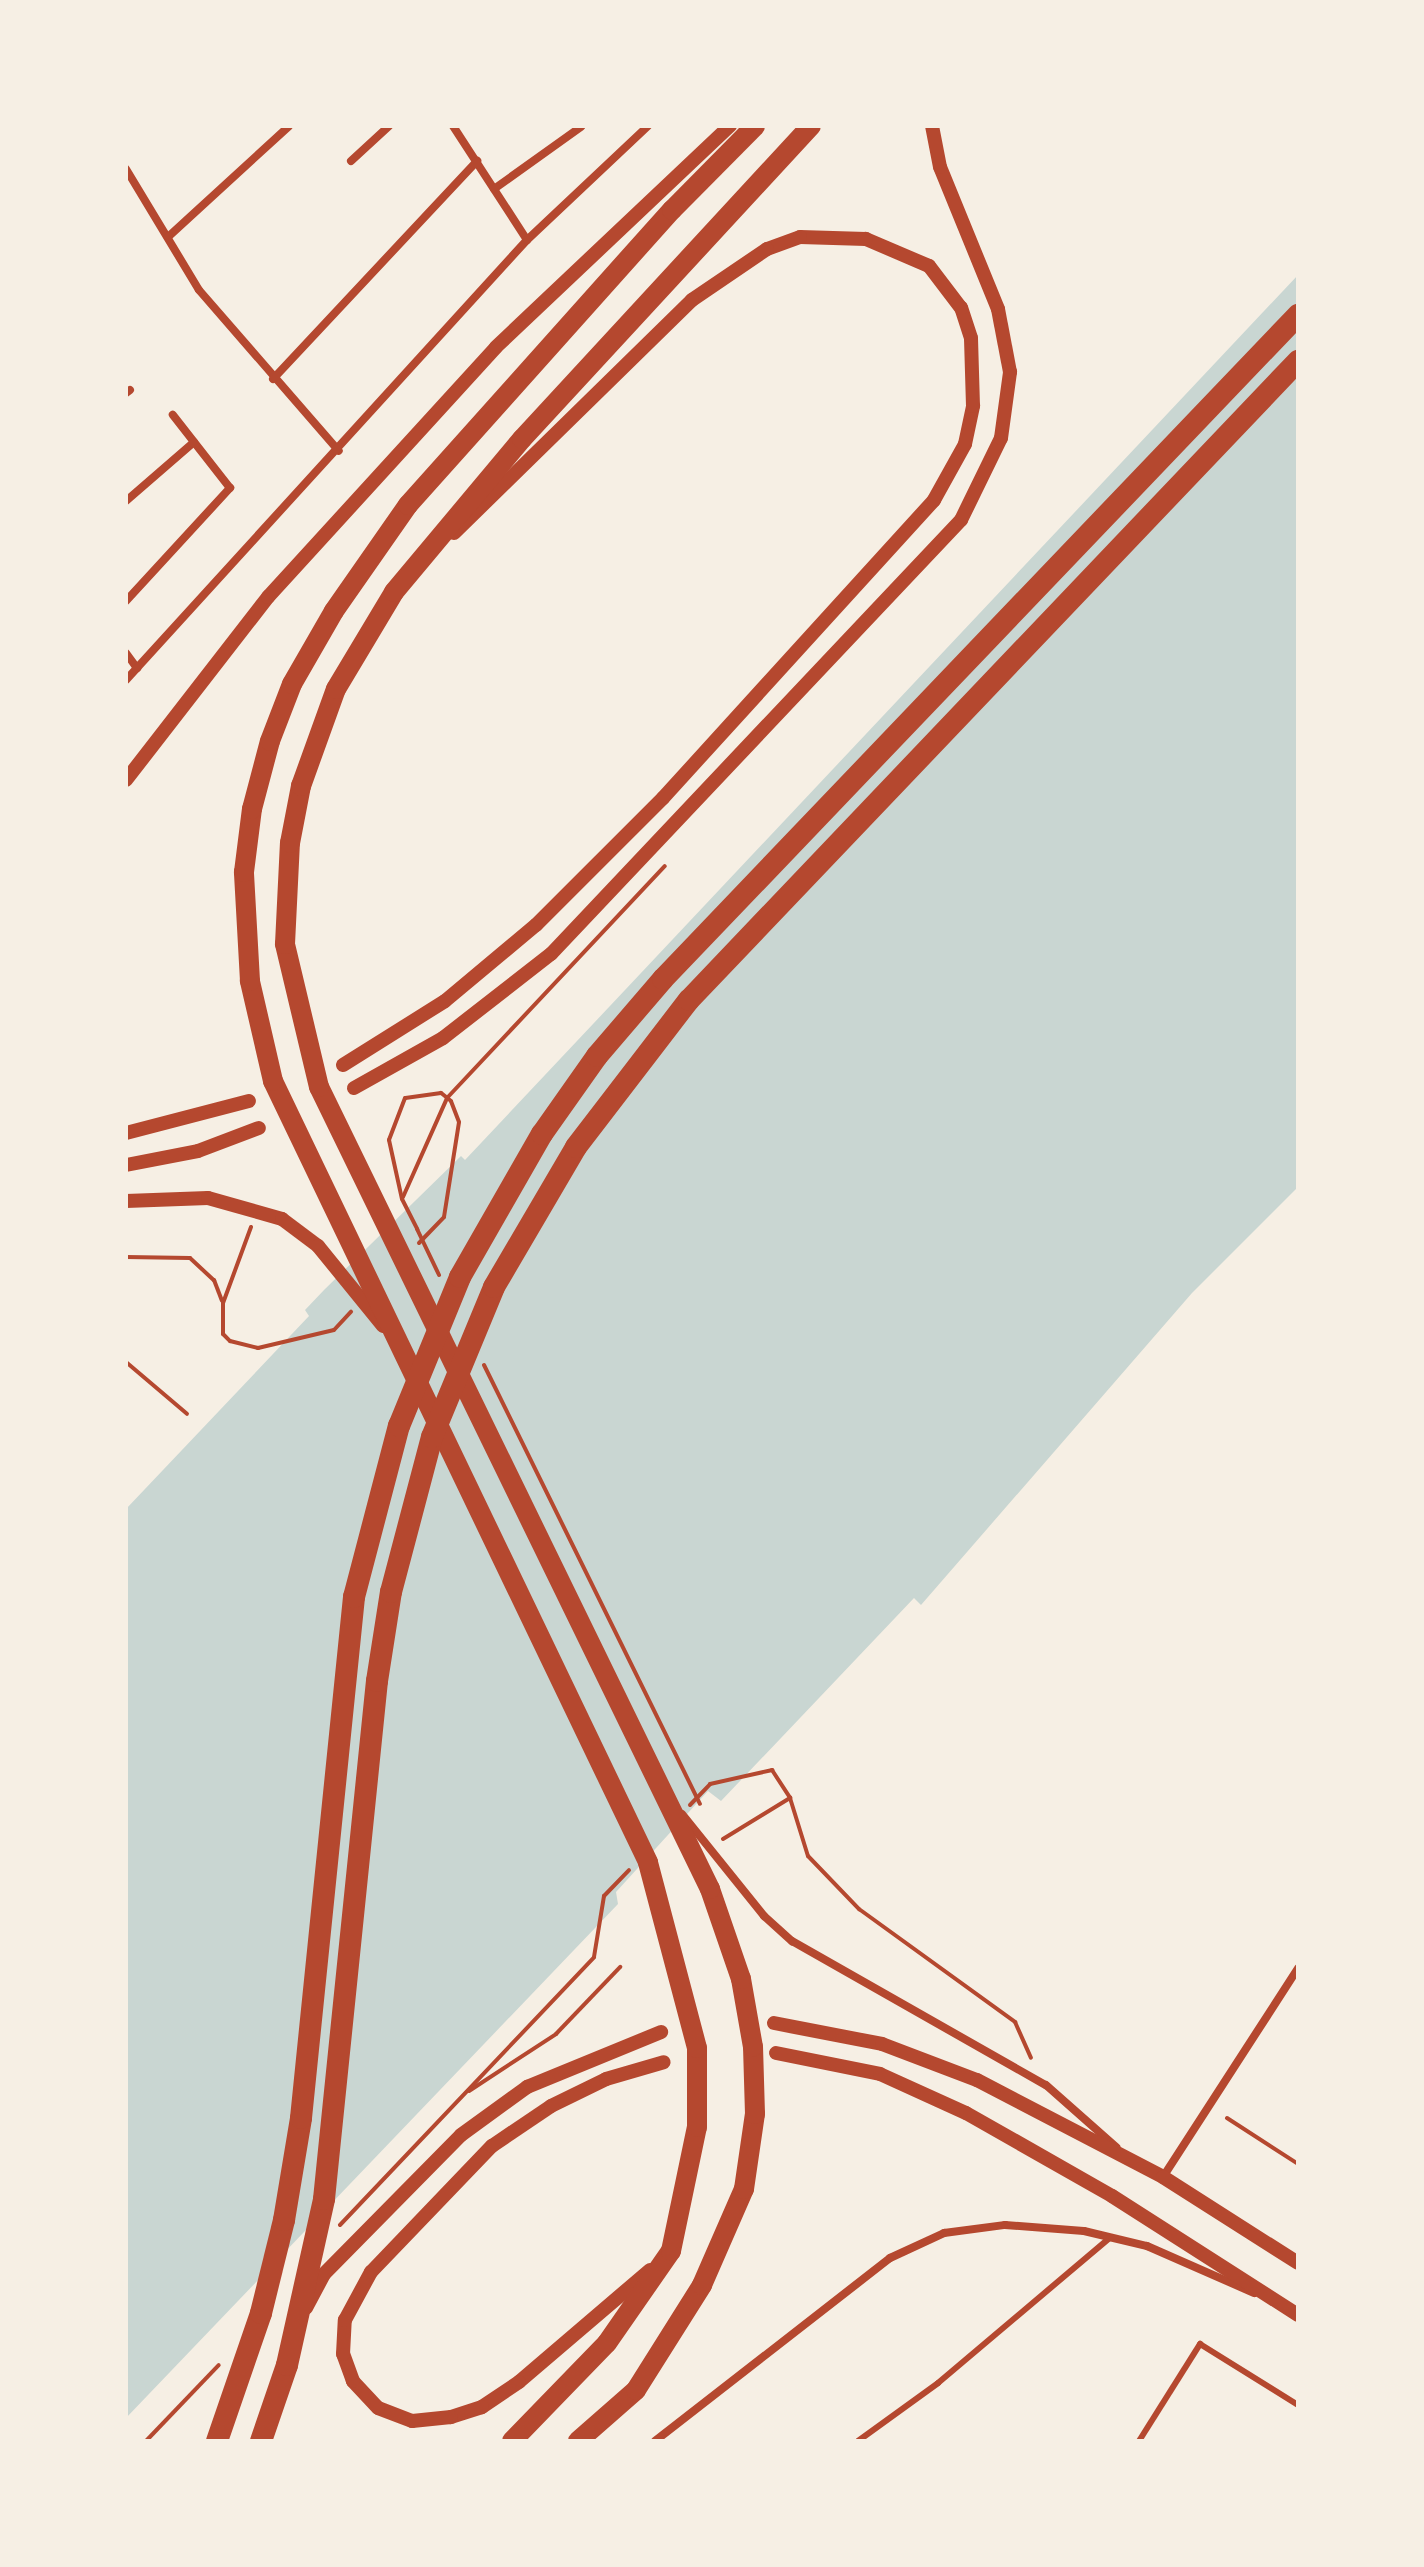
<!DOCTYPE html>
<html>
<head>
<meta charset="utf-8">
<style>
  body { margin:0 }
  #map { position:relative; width:1424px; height:2567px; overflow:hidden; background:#f6efe4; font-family:Lato,sans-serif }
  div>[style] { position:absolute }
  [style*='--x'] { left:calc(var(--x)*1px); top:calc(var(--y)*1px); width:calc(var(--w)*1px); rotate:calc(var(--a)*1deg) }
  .water>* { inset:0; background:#c9d6d2 }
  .path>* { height:4px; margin:-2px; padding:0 2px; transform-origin:2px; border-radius:2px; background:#b5482f }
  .service>* { height:6px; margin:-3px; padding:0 3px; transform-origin:3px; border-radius:3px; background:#b5482f }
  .minor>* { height:8px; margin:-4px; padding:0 4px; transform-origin:4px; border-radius:4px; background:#b5482f }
  .tertiary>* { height:14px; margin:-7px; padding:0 7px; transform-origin:7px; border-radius:7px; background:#b5482f }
  .primary>* { height:20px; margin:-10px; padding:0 10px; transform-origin:10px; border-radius:10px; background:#b5482f }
  .motorway>* { height:22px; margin:-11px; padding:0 11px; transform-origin:11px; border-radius:11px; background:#b5482f }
  span { translate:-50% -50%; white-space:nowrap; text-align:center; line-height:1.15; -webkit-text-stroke:8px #f6efe4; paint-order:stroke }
  .frame { position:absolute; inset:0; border:128px solid #f6efe4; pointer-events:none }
</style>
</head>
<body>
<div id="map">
  <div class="water">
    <div style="clip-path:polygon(1298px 275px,1298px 1187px,1192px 1293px,921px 1605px,914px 1598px,721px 1801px,708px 1791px,616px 1892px,618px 1904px,126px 2418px,126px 1509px,309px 1316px,305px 1310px,324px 1290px,461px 1156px,465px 1160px)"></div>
  </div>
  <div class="path">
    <div style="--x:403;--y:1197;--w:108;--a:-66"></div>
    <div style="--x:447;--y:1098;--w:318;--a:-46.8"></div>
    <div style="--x:251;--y:1227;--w:81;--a:110.2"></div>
    <div style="--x:223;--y:1303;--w:31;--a:90"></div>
    <div style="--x:223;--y:1334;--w:10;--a:45"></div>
    <div style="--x:230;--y:1341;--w:29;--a:14"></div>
    <div style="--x:258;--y:1348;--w:78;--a:-13.3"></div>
    <div style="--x:334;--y:1330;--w:25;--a:-47"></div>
    <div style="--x:419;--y:1243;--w:36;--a:-46"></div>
    <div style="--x:444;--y:1217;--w:96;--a:-81"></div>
    <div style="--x:459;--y:1122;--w:22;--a:-111"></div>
    <div style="--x:451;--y:1101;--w:13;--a:-141"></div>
    <div style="--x:441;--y:1093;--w:36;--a:172"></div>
    <div style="--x:405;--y:1098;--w:45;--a:110.9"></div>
    <div style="--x:389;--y:1140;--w:60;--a:77.6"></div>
    <div style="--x:402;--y:1199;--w:34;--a:63"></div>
    <div style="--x:417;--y:1229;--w:51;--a:64.4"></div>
    <div style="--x:126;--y:1257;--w:64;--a:0.9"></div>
    <div style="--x:190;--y:1258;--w:33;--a:43"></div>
    <div style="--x:214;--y:1280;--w:22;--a:69"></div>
    <div style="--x:126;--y:1362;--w:80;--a:40.4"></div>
    <div style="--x:484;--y:1365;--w:489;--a:63.8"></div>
    <div style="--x:690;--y:1805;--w:29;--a:-46"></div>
    <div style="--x:710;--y:1784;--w:64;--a:-12.7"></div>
    <div style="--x:772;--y:1770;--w:33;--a:57"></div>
    <div style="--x:790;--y:1798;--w:61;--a:72.8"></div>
    <div style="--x:808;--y:1856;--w:74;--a:46.1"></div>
    <div style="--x:859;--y:1909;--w:193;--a:35.9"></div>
    <div style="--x:1015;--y:2022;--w:39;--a:66"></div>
    <div style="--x:723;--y:1839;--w:79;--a:-31.5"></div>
    <div style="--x:469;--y:2091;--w:104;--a:-33.2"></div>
    <div style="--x:556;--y:2034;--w:93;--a:-46.3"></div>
    <div style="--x:1227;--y:2118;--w:85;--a:32.9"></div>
    <div style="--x:340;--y:2225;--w:369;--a:-46.5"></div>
    <div style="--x:594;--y:1957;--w:62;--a:-80.7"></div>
    <div style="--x:604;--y:1896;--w:36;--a:-46"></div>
    <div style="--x:146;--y:2441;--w:105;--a:-46.2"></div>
  </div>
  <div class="service">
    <div style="--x:858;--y:2441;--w:99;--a:-35.9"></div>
    <div style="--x:938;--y:2383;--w:226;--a:-40.2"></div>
    <div style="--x:1139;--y:2441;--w:115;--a:-57.8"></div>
    <div style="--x:1200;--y:2344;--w:115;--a:31.9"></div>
  </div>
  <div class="minor">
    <div style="--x:453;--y:126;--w:136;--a:57"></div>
    <div style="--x:351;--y:161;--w:52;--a:-42.6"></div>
    <div style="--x:126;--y:169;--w:141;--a:58.9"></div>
    <div style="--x:199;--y:290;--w:213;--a:49"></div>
    <div style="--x:494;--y:189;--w:107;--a:-35.5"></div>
    <div style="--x:168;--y:237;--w:164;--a:-42.5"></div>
    <div style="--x:273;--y:379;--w:299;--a:-46.9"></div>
    <div style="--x:126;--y:393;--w:5;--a:-37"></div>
    <div style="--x:126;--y:501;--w:90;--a:-40.9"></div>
    <div style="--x:126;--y:601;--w:154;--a:-47.4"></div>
    <div style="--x:230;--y:488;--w:93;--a:-128"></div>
    <div style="--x:126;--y:653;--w:19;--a:54"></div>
    <div style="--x:126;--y:680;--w:595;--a:-47.66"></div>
    <div style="--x:527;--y:240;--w:166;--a:-43.3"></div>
    <div style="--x:682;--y:1814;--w:131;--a:51.2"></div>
    <div style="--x:764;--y:1916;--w:38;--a:42"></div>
    <div style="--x:792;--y:1941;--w:292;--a:29.6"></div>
    <div style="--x:1046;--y:2085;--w:94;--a:41.5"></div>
    <div style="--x:1163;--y:2177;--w:249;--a:-57.1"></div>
    <div style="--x:655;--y:2441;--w:298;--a:-37.9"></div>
    <div style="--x:890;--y:2258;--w:60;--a:-24.8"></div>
    <div style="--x:944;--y:2233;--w:62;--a:-7.5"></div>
    <div style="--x:1005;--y:2225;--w:79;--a:4.3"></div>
    <div style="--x:1084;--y:2231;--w:65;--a:13.4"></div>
    <div style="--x:1147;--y:2246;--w:117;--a:23.7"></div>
  </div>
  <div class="tertiary">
    <div style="--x:126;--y:780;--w:232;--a:-52.2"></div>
    <div style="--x:268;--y:597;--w:338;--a:-47.6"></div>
    <div style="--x:496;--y:347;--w:322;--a:-43.4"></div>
    <div style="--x:343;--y:1065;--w:120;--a:-32.1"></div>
    <div style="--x:445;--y:1001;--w:119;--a:-39.9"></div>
    <div style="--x:536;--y:925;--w:180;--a:-45"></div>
    <div style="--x:663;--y:798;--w:403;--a:-47.7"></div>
    <div style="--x:934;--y:500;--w:64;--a:-61"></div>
    <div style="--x:965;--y:444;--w:39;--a:-78"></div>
    <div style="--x:973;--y:406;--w:68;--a:-91.7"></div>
    <div style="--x:971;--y:338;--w:32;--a:-108"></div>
    <div style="--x:961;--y:308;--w:53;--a:-127.3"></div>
    <div style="--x:929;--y:266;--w:69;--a:-156.8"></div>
    <div style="--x:866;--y:239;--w:66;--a:-178.3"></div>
    <div style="--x:800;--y:237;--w:35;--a:160"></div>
    <div style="--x:767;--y:249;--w:91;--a:145.8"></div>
    <div style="--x:692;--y:300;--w:333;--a:135.6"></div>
    <div style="--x:354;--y:1088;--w:102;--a:-29.3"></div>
    <div style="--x:443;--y:1038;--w:137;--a:-37.9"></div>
    <div style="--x:551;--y:954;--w:597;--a:-46.63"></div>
    <div style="--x:961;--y:520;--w:91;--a:-64"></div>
    <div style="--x:1001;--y:438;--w:67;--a:-82.2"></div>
    <div style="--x:1010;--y:372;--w:64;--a:-100.8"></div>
    <div style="--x:998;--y:309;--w:153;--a:-112.2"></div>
    <div style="--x:940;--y:167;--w:42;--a:-101"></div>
    <div style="--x:126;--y:1133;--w:127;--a:-14.6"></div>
    <div style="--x:126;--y:1165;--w:73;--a:-11"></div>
    <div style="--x:198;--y:1151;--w:65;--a:-20.7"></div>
    <div style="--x:126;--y:1201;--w:82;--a:-2.1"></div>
    <div style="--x:208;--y:1198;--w:77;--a:15.8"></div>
    <div style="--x:282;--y:1219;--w:45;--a:36.9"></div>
    <div style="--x:318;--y:1246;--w:103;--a:50.9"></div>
    <div style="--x:774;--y:2023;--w:110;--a:11"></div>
    <div style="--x:882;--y:2044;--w:102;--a:20.8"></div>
    <div style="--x:977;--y:2080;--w:210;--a:27.5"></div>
    <div style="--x:1163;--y:2177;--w:160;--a:32.5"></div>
    <div style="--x:776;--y:2053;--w:106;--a:11.4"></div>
    <div style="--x:880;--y:2074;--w:94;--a:24.4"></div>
    <div style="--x:966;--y:2113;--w:168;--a:29.6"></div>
    <div style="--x:1112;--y:2196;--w:221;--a:32.6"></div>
    <div style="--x:650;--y:2270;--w:172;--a:139.5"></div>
    <div style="--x:519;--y:2382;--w:45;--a:146"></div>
    <div style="--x:482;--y:2407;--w:33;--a:162"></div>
    <div style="--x:451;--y:2417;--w:39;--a:174"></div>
    <div style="--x:412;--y:2421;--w:36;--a:-159"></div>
    <div style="--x:378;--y:2408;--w:37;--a:-133"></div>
    <div style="--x:353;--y:2381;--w:29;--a:-110"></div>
    <div style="--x:343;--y:2354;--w:34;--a:-87"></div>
    <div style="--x:345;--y:2320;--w:55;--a:-61.6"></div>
    <div style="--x:371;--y:2272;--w:175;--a:-46.2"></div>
    <div style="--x:492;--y:2146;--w:71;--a:-34.1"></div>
    <div style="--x:551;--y:2106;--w:61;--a:-26.1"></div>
    <div style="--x:606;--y:2079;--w:60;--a:-16.3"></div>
    <div style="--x:306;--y:2308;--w:38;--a:-62"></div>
    <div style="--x:324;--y:2274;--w:195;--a:-45.4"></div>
    <div style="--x:461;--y:2135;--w:82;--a:-36"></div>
    <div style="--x:527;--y:2087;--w:145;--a:-22.3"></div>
  </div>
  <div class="primary">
    <div style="--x:512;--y:2441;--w:136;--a:-45.9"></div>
    <div style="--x:607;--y:2343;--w:112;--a:-55.2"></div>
    <div style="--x:671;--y:2251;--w:127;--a:-78.2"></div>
    <div style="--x:697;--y:2127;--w:79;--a:-90"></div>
    <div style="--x:697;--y:2048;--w:192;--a:-104.8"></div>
    <div style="--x:648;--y:1862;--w:866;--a:-115.65"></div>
    <div style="--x:273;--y:1081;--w:103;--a:-103"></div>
    <div style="--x:250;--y:981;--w:109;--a:-93.2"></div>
    <div style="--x:244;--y:872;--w:64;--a:-82.8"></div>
    <div style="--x:252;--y:809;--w:70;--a:-75.2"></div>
    <div style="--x:270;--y:741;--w:61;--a:-68.9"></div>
    <div style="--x:292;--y:684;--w:84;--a:-60.1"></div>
    <div style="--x:334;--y:611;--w:129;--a:-55.1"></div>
    <div style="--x:408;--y:505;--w:396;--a:-48.2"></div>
    <div style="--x:672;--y:210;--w:118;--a:-45.3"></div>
    <div style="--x:578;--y:2441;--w:77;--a:-41.3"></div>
    <div style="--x:636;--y:2390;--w:124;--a:-57.8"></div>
    <div style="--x:702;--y:2285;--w:105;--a:-66.4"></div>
    <div style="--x:744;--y:2189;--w:76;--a:-81.7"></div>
    <div style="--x:755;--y:2114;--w:67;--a:-91.7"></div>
    <div style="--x:753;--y:2047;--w:69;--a:-100"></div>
    <div style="--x:741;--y:1979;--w:95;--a:-109"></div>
    <div style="--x:710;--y:1889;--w:892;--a:-115.99"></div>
    <div style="--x:319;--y:1087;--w:147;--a:-103.4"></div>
    <div style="--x:285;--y:944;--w:101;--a:-87.2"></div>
    <div style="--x:290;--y:843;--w:58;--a:-79.1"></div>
    <div style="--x:301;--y:786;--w:103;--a:-70.2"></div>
    <div style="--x:336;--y:689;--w:113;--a:-59.1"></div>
    <div style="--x:394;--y:592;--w:199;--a:-50.1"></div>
    <div style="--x:522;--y:439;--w:426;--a:-47.3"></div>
  </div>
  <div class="motorway">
    <div style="--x:217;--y:2441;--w:135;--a:-71"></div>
    <div style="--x:261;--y:2313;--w:96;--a:-76.1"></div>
    <div style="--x:284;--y:2220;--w:103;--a:-80.5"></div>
    <div style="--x:301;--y:2118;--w:524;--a:-84.19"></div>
    <div style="--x:354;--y:1597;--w:177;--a:-75.3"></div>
    <div style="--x:399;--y:1426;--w:161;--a:-67.7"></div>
    <div style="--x:460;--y:1277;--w:165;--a:-60.2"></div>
    <div style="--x:542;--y:1134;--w:95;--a:-54.8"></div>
    <div style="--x:597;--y:1056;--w:101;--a:-49.4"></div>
    <div style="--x:663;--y:979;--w:919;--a:-46.28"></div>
    <div style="--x:261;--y:2441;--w:80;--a:-71.1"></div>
    <div style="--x:287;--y:2365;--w:170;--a:-77.4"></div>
    <div style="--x:324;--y:2199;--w:521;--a:-84.16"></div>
    <div style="--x:377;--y:1681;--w:90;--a:-81.1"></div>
    <div style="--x:391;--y:1592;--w:160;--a:-75.2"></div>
    <div style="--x:432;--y:1437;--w:162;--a:-67.5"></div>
    <div style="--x:494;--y:1287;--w:162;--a:-59.6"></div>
    <div style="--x:576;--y:1147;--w:185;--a:-52.5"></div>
    <div style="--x:689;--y:1000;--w:883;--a:-46.38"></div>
  </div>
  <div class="frame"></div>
</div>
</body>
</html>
